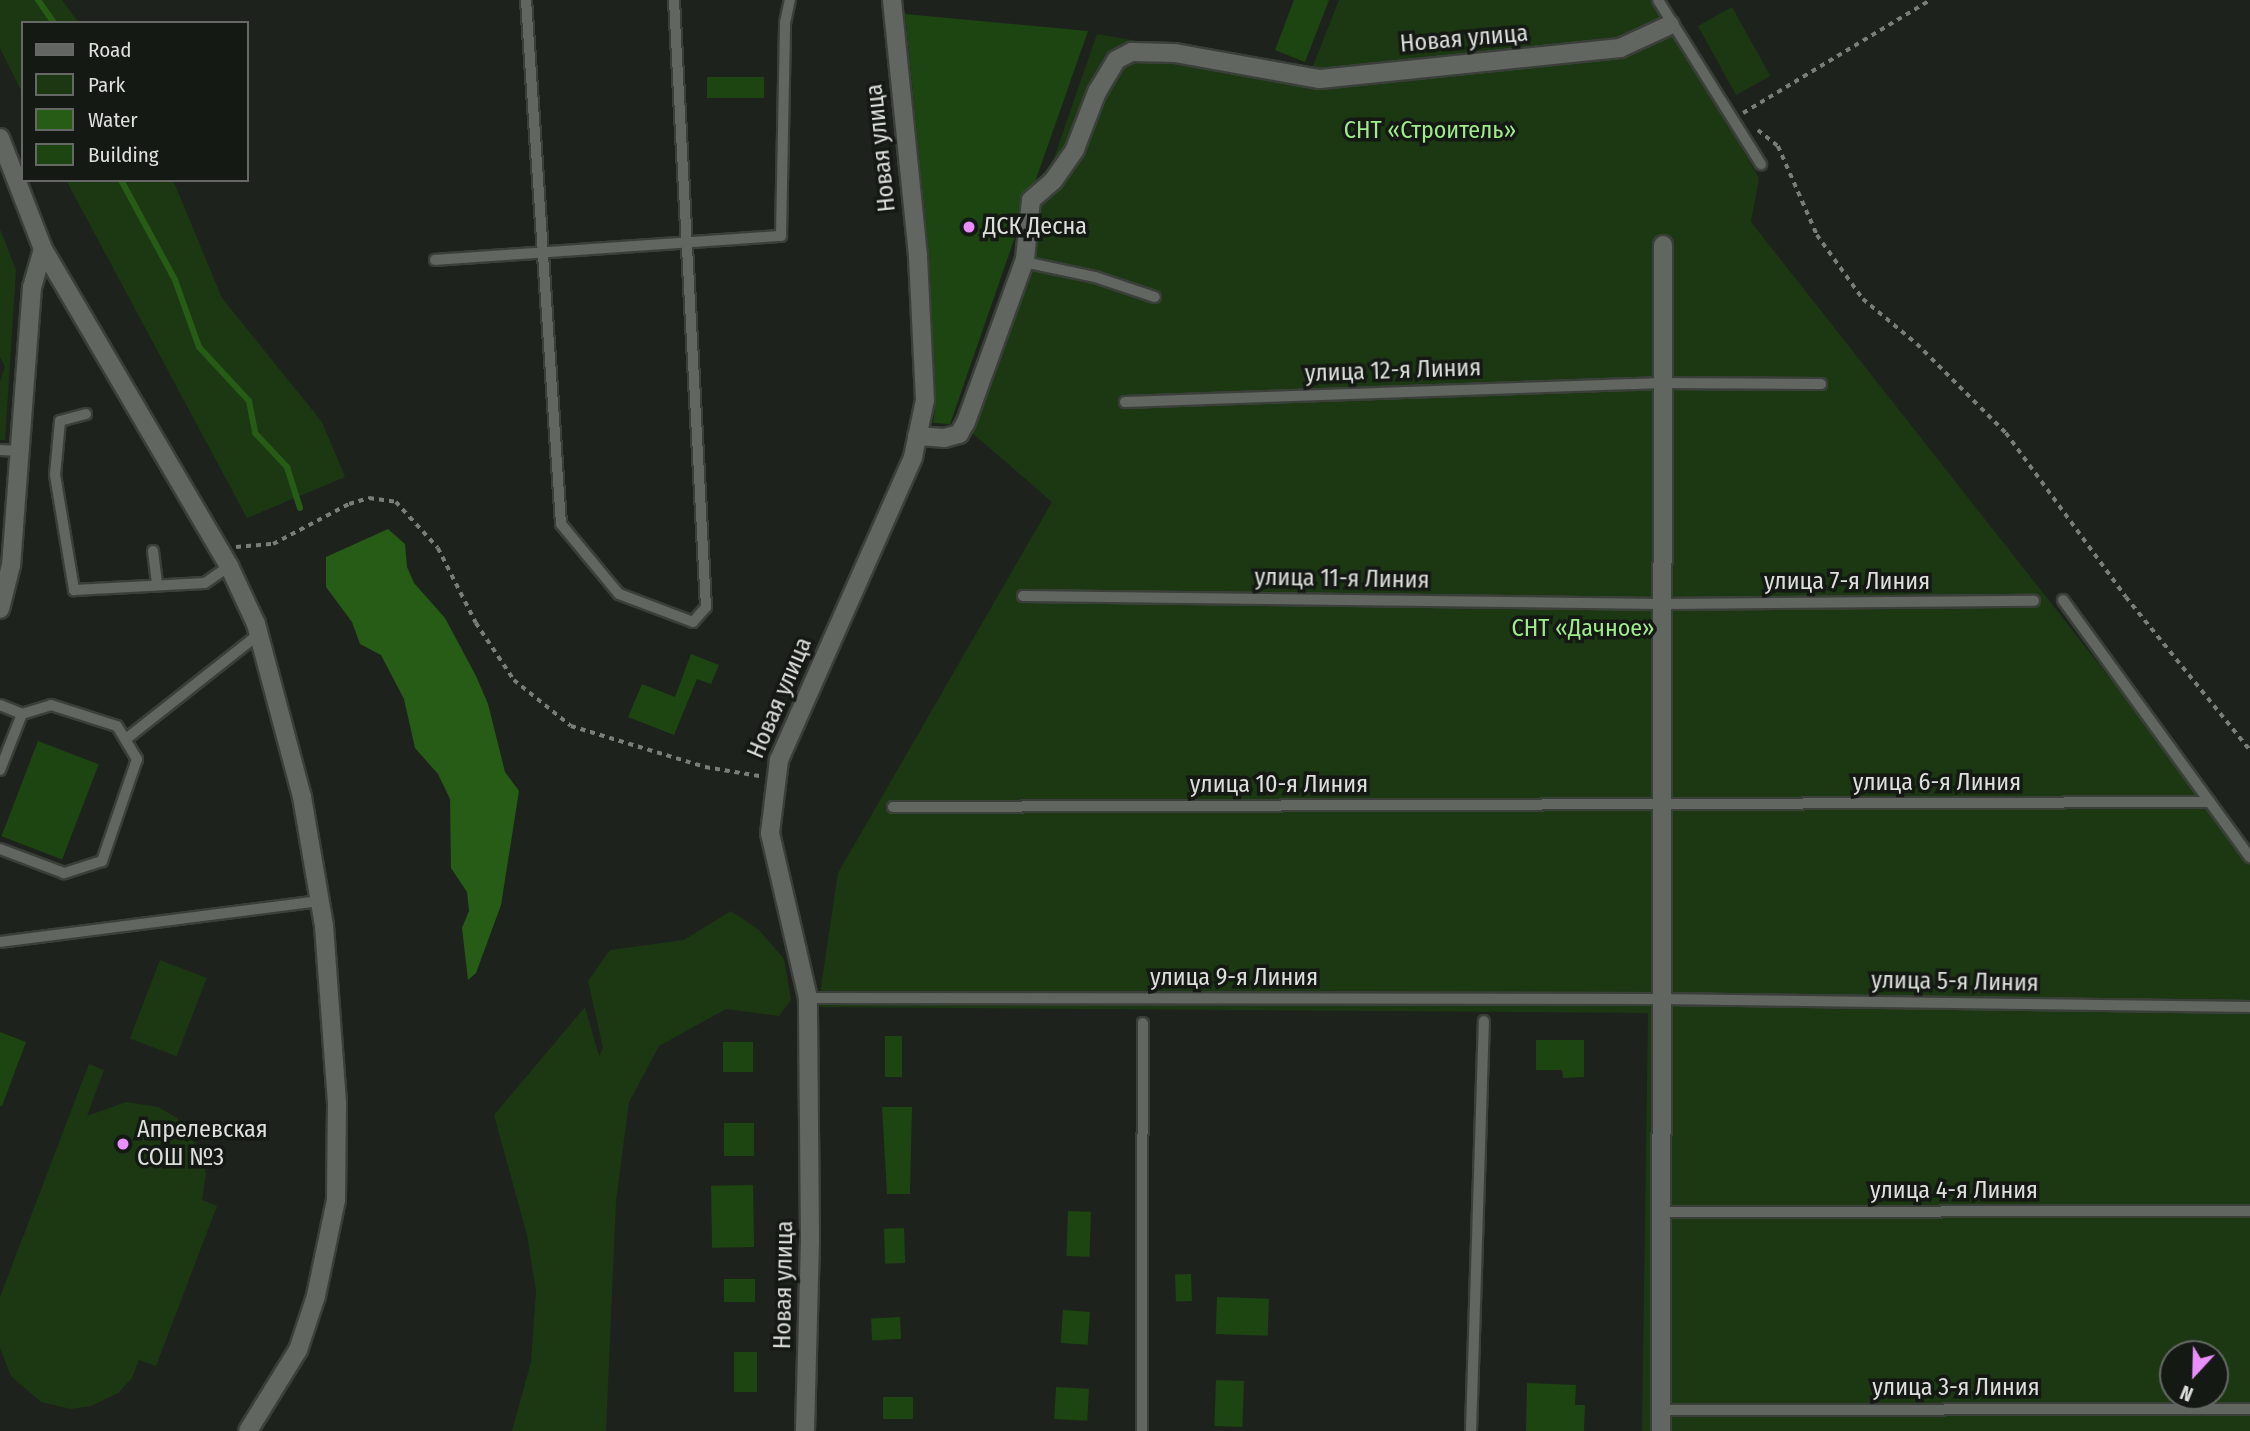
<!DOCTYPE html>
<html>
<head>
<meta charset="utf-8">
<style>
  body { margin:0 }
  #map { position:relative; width:2250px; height:1431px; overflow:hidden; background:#1e221d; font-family:"Fira Sans Condensed",sans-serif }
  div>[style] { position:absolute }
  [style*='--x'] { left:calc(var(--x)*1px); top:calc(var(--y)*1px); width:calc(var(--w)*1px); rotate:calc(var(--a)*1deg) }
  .green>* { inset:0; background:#1b3813; transform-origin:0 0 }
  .water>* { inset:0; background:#275c16 }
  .stream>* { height:6px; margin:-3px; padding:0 3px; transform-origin:3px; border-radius:3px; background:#275c16 }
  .building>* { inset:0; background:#1d4511; transform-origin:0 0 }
  .path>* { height:3.5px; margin-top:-1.75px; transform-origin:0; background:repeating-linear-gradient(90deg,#7a7e79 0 5px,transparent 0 10px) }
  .roads { filter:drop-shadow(2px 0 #3b3f3a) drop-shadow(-2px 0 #3b3f3a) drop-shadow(0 2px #3b3f3a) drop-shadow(0 -2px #3b3f3a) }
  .lane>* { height:10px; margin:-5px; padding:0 5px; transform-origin:5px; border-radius:5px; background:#616660 }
  .street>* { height:18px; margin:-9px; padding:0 9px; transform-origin:9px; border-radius:9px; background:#616660 }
  .dots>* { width:19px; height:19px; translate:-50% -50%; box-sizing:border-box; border:4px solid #151914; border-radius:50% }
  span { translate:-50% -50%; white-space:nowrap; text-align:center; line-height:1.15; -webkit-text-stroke:7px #151914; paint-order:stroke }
  .street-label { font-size:24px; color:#dcdfdb }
  .park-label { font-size:24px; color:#9fea8b }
  .poi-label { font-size:24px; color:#dcdfdb }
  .left { translate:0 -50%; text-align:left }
  .legend { position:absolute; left:21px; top:21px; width:228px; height:161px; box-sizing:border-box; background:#151914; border:2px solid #656864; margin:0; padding:9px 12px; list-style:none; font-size:21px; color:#dcdfdb }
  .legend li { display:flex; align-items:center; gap:14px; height:35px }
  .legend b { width:35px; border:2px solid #656864 }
  .north { position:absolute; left:2159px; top:1340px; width:70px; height:70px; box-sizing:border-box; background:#151914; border:2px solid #656864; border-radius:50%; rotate:202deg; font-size:19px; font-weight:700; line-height:28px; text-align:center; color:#dcdfdb }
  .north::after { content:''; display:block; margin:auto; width:24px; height:32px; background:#e88eff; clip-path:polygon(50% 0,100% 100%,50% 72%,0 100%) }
</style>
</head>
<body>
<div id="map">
  <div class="green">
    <div style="clip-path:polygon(0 0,62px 0,79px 23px,23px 23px,23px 94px,0 48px)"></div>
    <div style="clip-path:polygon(evenodd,1339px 0,1656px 0,1759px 178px,1751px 222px,2250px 856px,2250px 1431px,1642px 1431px,1648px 1013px,818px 1007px,838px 873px,1052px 502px,955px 418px,1007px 294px,1097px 34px,1311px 71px,1339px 0,2173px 1354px,2215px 1354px,2215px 1396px,2173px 1396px,2173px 1354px)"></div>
    <div style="left:1732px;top:7px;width:79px;height:39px;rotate:61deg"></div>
    <div style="clip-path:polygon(66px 180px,173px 180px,222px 298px,322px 422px,345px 477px,247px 518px)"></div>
    <div style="clip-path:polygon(0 229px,16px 270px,5px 440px,0 440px,0 381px,5px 367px,0 357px)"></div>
    <div style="clip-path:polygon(731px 911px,759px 930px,784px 959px,791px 1000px,779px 1016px,726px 1009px,659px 1046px,629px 1102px,616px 1201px,606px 1431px,512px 1431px,531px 1362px,536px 1291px,527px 1235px,494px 1115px,585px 1007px,599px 1056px,603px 1048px,588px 981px,610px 950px,684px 940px)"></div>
    <div style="left:160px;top:960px;width:50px;height:84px;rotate:21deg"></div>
    <div style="clip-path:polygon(89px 1064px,104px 1070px,87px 1116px,126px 1102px,158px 1107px,177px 1118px,202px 1153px,206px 1174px,202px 1200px,217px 1206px,156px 1366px,139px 1360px,132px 1378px,118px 1393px,91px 1406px,71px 1409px,41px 1402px,11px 1376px,0 1348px,0 1297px)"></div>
  </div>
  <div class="water">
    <div style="clip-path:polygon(388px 529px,405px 544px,407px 567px,414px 583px,445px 618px,476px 676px,488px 704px,505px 772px,519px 791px,501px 905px,476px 973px,468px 980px,462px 928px,469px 911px,467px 892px,451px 868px,450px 799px,438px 774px,415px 748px,404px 699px,381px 655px,360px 644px,352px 622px,326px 587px,326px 557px)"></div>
  </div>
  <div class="stream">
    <div style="--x:38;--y:0;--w:28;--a:55"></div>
    <div style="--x:121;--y:180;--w:114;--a:61.6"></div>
    <div style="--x:175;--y:280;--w:71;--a:70.3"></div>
    <div style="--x:199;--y:347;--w:74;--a:47.2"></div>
    <div style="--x:249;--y:401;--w:33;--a:79"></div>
    <div style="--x:255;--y:433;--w:47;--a:46.7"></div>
    <div style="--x:287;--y:467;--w:43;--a:72.4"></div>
  </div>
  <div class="building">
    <div style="clip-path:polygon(1294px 0,1329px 0,1305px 62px,1275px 50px)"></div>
    <div style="clip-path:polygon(905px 14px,1088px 31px,1035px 182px,1020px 198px,1016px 234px,950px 424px,933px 423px,936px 399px,929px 255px)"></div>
    <div style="left:707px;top:77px;width:57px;height:21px"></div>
    <div style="clip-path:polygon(691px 654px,719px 665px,711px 684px,697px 679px,674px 735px,628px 717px,642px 684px,675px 697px)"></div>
    <div style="left:38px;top:741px;width:65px;height:102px;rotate:21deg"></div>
    <div style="clip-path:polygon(0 1032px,26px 1042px,2px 1106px,0 1106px)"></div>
    <div style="left:885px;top:1036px;width:17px;height:41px"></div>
    <div style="clip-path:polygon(1536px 1040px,1584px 1040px,1584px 1077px,1563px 1078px,1562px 1070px,1536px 1070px)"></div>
    <div style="left:723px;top:1042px;width:30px;height:30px"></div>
    <div style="clip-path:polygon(882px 1107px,912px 1107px,910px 1194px,887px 1194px)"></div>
    <div style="left:724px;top:1123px;width:30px;height:33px"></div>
    <div style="left:753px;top:1185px;width:62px;height:42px;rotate:89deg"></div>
    <div style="left:1068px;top:1211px;width:23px;height:45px;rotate:2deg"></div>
    <div style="left:904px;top:1228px;width:35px;height:20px;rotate:88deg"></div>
    <div style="left:1191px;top:1274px;width:27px;height:16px;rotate:88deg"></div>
    <div style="left:755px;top:1279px;width:23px;height:31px;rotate:90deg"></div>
    <div style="left:1217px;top:1297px;width:52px;height:37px;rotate:2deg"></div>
    <div style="left:1063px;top:1310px;width:27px;height:33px;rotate:4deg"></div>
    <div style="left:900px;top:1317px;width:22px;height:29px;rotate:87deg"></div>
    <div style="left:734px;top:1352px;width:23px;height:40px"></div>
    <div style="left:1216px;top:1380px;width:28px;height:46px;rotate:2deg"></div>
    <div style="clip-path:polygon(1527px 1383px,1576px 1385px,1575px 1405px,1585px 1405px,1584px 1431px,1526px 1431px)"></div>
    <div style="left:1056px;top:1387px;width:33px;height:32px;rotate:3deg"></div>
    <div style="left:883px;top:1397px;width:30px;height:22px"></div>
  </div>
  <div class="path">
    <div style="--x:1743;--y:113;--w:218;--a:-31.1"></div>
    <div style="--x:1758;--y:130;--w:26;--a:39"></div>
    <div style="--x:1778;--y:146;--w:97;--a:66.3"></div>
    <div style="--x:1817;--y:235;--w:79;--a:54.3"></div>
    <div style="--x:1863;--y:299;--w:70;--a:39.8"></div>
    <div style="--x:1917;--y:344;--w:126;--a:45"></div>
    <div style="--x:2006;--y:433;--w:203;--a:53.8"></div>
    <div style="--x:2126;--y:597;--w:197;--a:51"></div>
    <div style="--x:236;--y:547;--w:37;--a:-5"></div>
    <div style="--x:273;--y:544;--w:86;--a:-27.8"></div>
    <div style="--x:349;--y:504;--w:21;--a:-17"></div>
    <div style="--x:369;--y:498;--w:27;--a:8"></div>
    <div style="--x:396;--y:502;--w:62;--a:47.6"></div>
    <div style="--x:438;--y:548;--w:84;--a:63.1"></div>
    <div style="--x:476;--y:623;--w:69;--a:56.3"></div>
    <div style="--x:514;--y:680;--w:73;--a:38.9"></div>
    <div style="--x:571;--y:726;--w:140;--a:17"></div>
    <div style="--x:705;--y:767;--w:55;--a:9.5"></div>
  </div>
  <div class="roads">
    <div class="lane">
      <div style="--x:526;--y:0;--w:525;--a:86.18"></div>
      <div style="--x:561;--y:524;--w:91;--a:50.4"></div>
      <div style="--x:619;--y:594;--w:79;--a:20.7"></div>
      <div style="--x:693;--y:622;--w:20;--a:-49"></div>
      <div style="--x:706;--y:607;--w:608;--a:-93.02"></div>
      <div style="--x:1658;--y:0;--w:194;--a:57.9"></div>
      <div style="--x:435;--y:260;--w:347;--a:-4"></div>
      <div style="--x:781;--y:236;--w:213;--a:-88.9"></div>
      <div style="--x:785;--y:23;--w:24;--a:-78"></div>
      <div style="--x:1024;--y:262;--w:73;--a:11.9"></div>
      <div style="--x:1095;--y:277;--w:63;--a:18.4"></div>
      <div style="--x:1125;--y:402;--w:537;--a:-2.03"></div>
      <div style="--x:1662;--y:383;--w:159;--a:0.4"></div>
      <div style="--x:86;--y:414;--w:27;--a:165"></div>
      <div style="--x:60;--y:421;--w:54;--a:95.3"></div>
      <div style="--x:55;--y:475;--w:117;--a:80.6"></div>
      <div style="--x:74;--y:590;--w:131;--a:-3.1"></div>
      <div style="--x:205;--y:583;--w:29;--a:-35"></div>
      <div style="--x:0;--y:450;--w:20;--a:3"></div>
      <div style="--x:153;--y:551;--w:34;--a:83"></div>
      <div style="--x:1023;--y:596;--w:638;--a:0.72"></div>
      <div style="--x:1661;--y:604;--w:373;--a:-0.5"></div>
      <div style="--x:2063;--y:600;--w:318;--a:54"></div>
      <div style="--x:0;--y:705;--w:24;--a:22"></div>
      <div style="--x:126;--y:739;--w:169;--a:-38.3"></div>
      <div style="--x:0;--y:770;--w:60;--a:-68.6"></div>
      <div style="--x:22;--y:714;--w:30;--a:-17"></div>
      <div style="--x:51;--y:705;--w:69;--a:17.7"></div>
      <div style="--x:117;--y:726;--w:39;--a:59"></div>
      <div style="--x:137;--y:759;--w:108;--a:108.9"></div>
      <div style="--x:102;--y:861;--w:40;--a:162"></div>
      <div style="--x:64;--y:873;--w:68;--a:-159.4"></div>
      <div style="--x:893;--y:807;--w:1317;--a:-0.22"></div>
      <div style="--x:0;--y:942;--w:323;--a:-7.3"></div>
      <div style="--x:808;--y:998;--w:852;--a:0.07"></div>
      <div style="--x:1660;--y:999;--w:590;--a:0.78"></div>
      <div style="--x:1659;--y:1212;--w:591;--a:-0.1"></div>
      <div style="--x:1662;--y:1410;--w:588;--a:-0.1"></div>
      <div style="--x:1142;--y:1431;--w:408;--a:-89.9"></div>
      <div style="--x:1471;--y:1431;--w:410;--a:-88.2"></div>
    </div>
    <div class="street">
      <div style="--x:0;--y:138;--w:119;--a:68.8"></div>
      <div style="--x:43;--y:249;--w:40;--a:106"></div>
      <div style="--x:32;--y:287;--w:279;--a:94.3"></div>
      <div style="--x:11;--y:565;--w:45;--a:104"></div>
      <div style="--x:43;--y:249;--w:368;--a:59.6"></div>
      <div style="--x:229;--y:566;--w:64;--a:65"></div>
      <div style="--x:256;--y:624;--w:179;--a:75.1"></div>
      <div style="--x:302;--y:797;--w:131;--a:80.3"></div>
      <div style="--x:324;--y:926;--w:178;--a:85.8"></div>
      <div style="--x:337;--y:1104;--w:96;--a:90.6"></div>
      <div style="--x:336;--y:1200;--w:98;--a:101.8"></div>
      <div style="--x:316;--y:1296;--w:57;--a:108.4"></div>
      <div style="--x:298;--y:1350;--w:95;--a:121.7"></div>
      <div style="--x:917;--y:436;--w:27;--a:4"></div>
      <div style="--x:944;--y:438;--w:16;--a:-15"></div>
      <div style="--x:959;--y:434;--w:14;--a:-60"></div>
      <div style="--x:966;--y:422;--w:173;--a:-70.1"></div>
      <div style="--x:1025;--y:259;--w:59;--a:-84.2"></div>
      <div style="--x:1031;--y:200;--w:29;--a:-41"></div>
      <div style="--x:1053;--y:181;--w:39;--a:-55"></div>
      <div style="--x:1075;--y:149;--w:61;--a:-68.9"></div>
      <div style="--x:1097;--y:92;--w:37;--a:-59"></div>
      <div style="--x:1116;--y:60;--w:18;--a:-27"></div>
      <div style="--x:1132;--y:52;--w:43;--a:1.3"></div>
      <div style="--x:1175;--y:53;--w:147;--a:10.2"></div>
      <div style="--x:1320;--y:79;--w:302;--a:-5.9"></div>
      <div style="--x:1620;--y:48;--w:55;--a:-24.7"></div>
      <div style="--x:805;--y:1431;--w:191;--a:-88.5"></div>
      <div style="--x:810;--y:1240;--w:242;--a:-90.5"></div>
      <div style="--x:808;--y:998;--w:169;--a:-103"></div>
      <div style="--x:770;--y:833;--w:74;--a:-83"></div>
      <div style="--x:779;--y:760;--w:331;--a:-66.1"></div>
      <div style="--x:913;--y:457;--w:58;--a:-78.1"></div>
      <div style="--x:925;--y:400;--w:144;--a:-92.8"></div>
      <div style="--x:918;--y:256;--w:257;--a:-95.8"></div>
      <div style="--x:1661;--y:1431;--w:1186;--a:-89.9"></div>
    </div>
  </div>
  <div class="dots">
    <div style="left:969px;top:227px;background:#e88eff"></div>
    <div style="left:123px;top:1144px;background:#e88eff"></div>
  </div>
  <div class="street-label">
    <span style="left:1464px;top:39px;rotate:-5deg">Новая улица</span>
    <span style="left:881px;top:148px;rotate:-96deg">Новая улица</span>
    <span style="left:1393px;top:371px;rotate:-2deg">улица 12-я Линия</span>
    <span style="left:1342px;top:579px;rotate:1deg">улица 11-я Линия</span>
    <span style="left:1847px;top:582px">улица 7-я Линия</span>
    <span style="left:780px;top:698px;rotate:-67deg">Новая улица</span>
    <span style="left:1937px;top:783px">улица 6-я Линия</span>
    <span style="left:1279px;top:785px">улица 10-я Линия</span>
    <span style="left:1234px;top:978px">улица 9-я Линия</span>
    <span style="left:1955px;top:982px;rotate:1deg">улица 5-я Линия</span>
    <span style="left:1954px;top:1191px">улица 4-я Линия</span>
    <span style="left:784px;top:1285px;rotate:-89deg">Новая улица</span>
    <span style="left:1956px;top:1388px">улица 3-я Линия</span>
  </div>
  <div class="park-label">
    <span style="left:1430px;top:131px">СНТ «Строитель»</span>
    <span style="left:1583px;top:629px">СНТ «Дачное»</span>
  </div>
  <div class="poi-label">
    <span class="left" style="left:983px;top:227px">ДСК Десна</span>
    <span class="left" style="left:137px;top:1144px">Апрелевская<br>СОШ №3</span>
  </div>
  <ul class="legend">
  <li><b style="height:9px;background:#616660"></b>Road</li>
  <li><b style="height:19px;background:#1b3813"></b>Park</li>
  <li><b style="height:19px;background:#275c16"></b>Water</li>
  <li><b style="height:19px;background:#1d4511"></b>Building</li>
  </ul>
  <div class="north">N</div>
</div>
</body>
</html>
